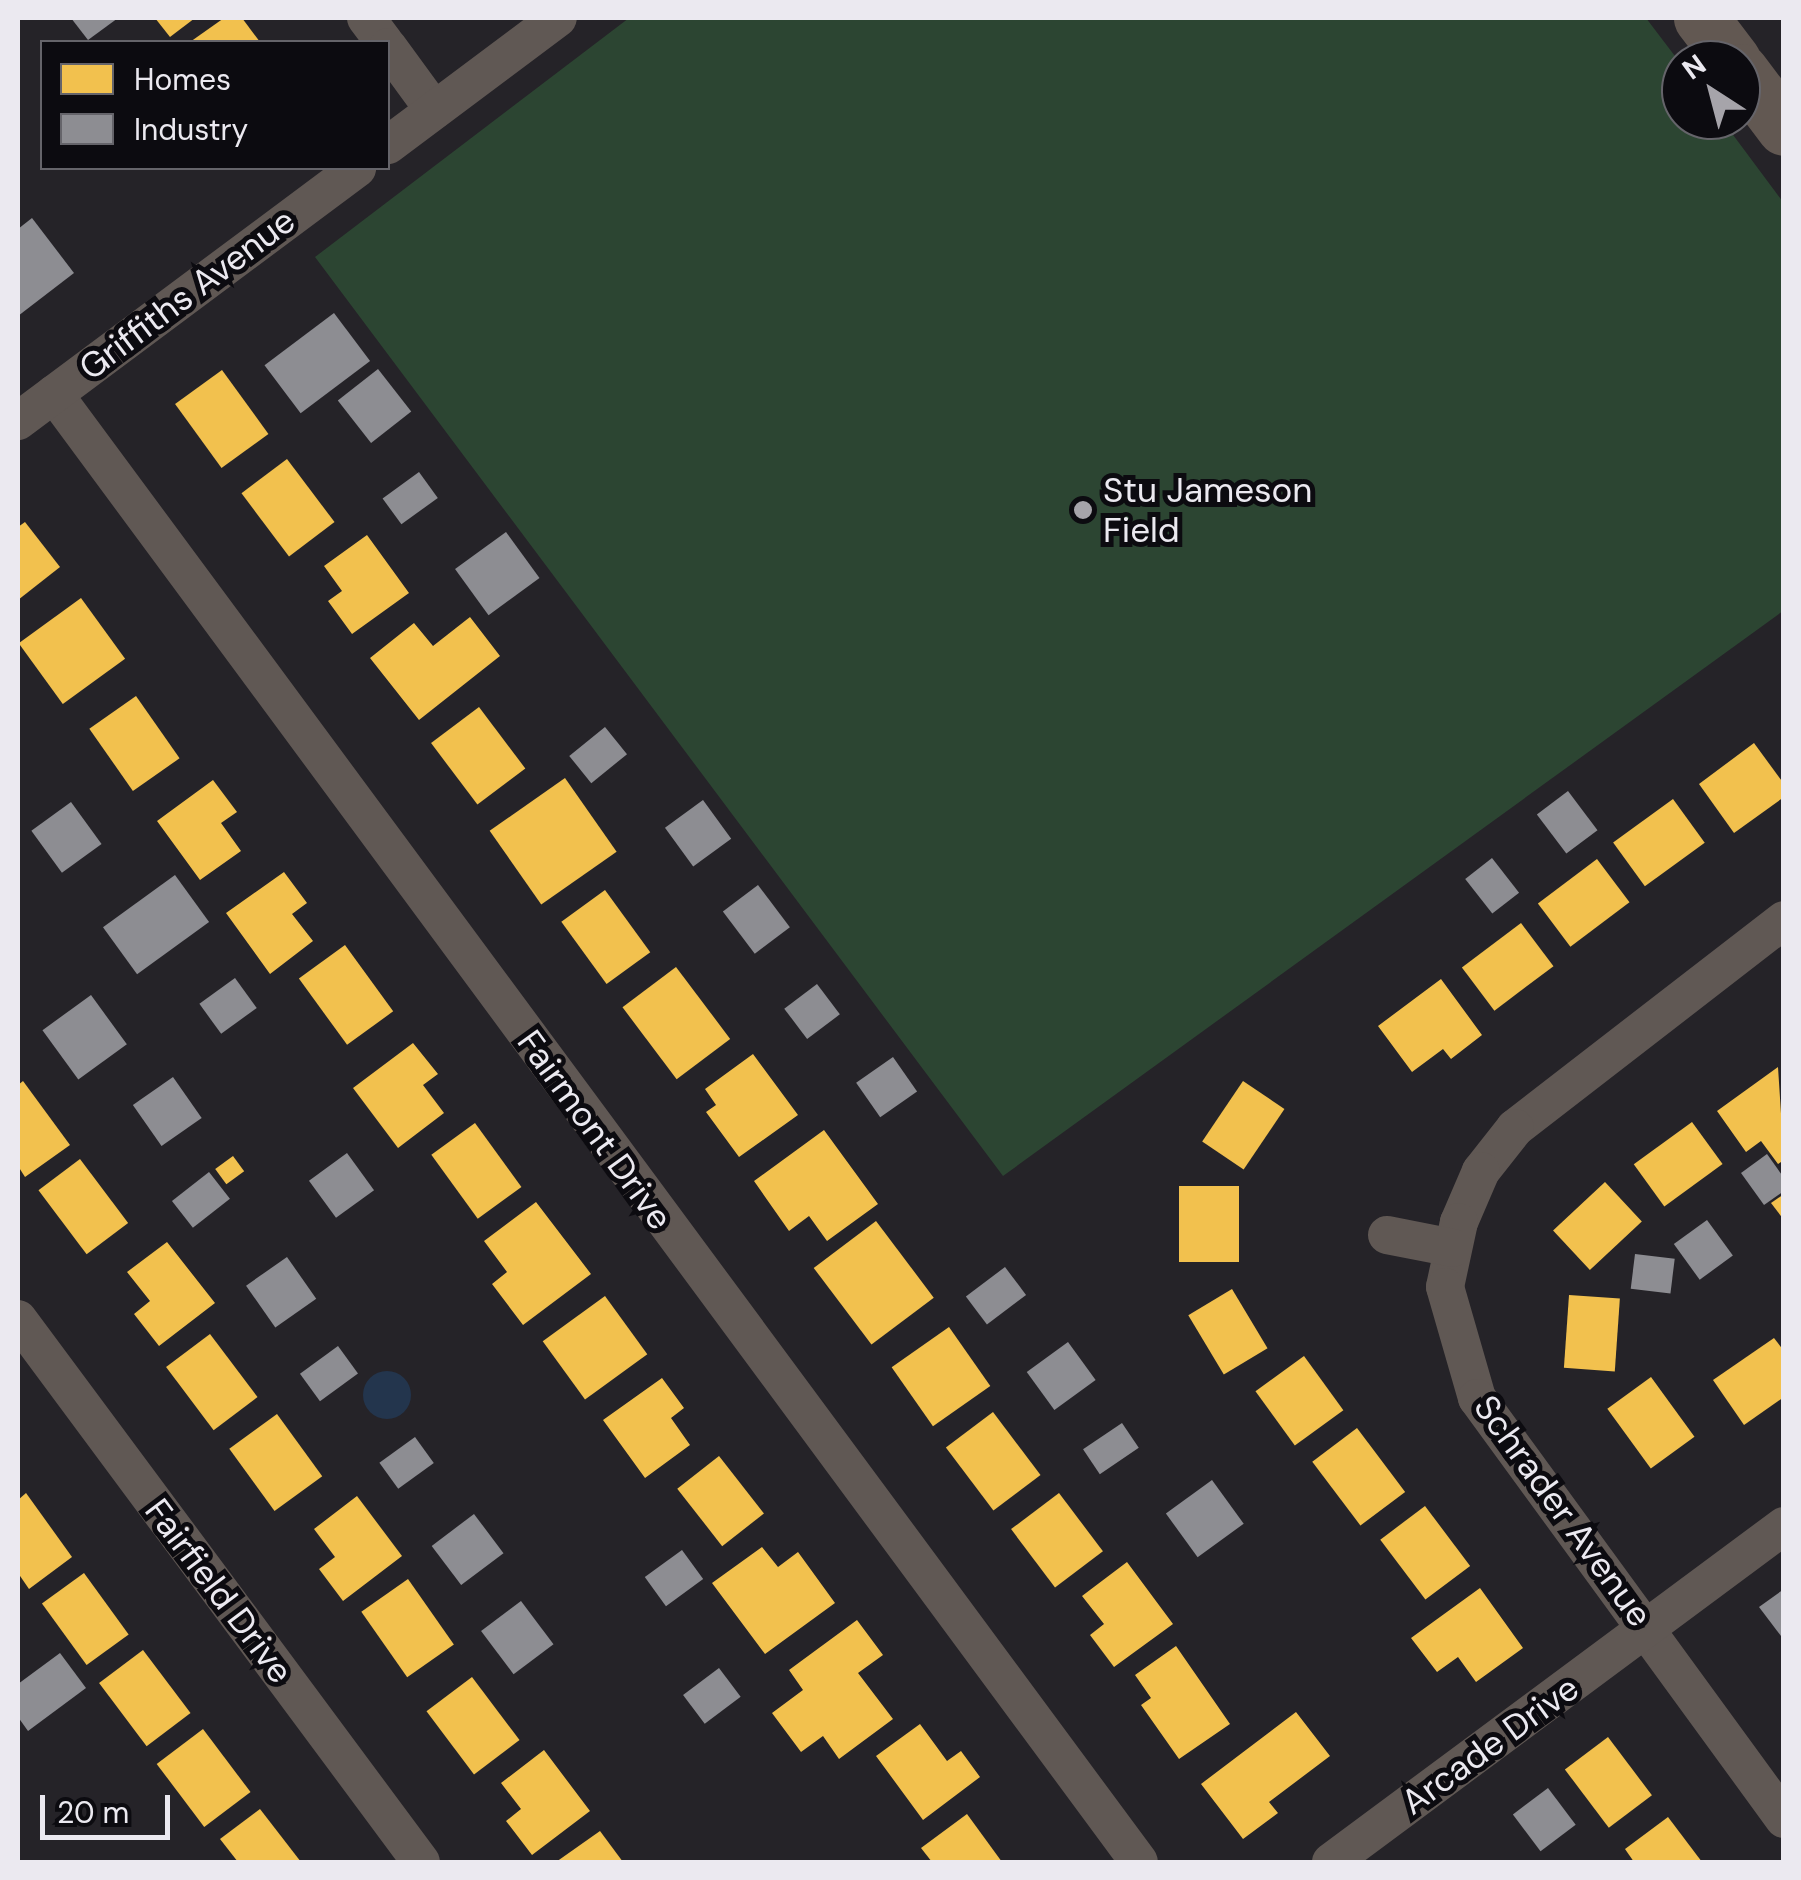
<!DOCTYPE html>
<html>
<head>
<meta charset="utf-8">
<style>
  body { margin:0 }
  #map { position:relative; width:1801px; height:1880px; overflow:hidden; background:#252328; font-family:"DM Sans",sans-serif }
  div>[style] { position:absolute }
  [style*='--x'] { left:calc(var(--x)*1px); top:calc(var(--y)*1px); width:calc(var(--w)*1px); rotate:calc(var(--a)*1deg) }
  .green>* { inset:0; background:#2c4532 }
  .water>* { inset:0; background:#23354d }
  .round { border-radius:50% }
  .homes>* { inset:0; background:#f2c14e; transform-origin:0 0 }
  .industry>* { inset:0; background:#8d8d92; transform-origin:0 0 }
  .street>* { height:38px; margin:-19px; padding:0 19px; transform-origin:19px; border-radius:19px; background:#605854 }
  .secondary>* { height:55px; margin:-27.5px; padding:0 27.5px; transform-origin:27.5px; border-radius:27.5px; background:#625852 }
  .dots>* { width:28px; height:28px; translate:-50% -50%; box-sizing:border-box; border:5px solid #0c0b10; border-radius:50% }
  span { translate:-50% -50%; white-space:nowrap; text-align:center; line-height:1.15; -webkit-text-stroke:10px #0c0b10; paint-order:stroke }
  .street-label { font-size:35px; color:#ebe9f0 }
  .poi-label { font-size:35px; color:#ebe9f0 }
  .left { translate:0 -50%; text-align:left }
  .frame { position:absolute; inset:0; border:20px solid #ebe9f0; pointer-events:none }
  .legend { position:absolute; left:40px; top:40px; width:350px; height:130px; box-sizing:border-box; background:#0c0b10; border:2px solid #65646a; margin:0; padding:12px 18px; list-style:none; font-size:30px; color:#ebe9f0 }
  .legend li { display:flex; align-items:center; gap:20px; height:50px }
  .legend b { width:50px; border:2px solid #65646a }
  .north { position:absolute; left:1661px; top:40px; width:100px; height:100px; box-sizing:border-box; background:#0c0b10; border:2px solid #65646a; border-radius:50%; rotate:324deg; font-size:28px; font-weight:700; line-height:40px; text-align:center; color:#ebe9f0 }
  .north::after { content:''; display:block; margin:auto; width:35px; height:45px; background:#a6a4aa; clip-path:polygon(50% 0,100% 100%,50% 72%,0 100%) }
  .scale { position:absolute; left:40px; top:1795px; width:130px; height:45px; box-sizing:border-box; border:5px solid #ebe9f0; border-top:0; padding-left:12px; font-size:30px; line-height:35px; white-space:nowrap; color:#ebe9f0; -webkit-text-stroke:8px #0c0b10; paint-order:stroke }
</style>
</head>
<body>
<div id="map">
  <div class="green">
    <div style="clip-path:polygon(629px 18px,1646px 18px,1681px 64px,1681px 120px,1722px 120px,1783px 202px,1783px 611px,1003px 1176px,315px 257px)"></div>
  </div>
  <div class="water">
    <div class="round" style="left:363px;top:1371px;width:48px;height:48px"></div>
  </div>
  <div class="homes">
    <div style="clip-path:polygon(155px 18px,195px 18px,170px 37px)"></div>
    <div style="clip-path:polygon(224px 18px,242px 18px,260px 42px,190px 42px)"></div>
    <div style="left:222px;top:370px;width:79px;height:58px;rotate:54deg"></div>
    <div style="left:287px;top:459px;width:79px;height:57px;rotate:53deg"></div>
    <div style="clip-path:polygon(25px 522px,60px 567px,18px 600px,18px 527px)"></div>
    <div style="clip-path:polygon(367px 535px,409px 593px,352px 634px,328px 601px,342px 591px,324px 566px)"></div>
    <div style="left:81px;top:598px;width:75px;height:77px;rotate:54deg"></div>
    <div style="clip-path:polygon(470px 617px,500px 656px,419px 720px,370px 658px,414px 623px,433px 646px)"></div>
    <div style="left:136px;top:696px;width:76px;height:57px;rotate:55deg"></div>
    <div style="left:479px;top:707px;width:77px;height:60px;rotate:53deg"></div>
    <div style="clip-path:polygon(1754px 743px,1784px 784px,1784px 797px,1734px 833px,1699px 784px)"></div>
    <div style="left:565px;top:778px;width:90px;height:92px;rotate:55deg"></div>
    <div style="clip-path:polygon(213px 780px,237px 812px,221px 823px,241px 851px,200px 880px,157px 821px)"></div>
    <div style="left:1673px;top:799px;width:54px;height:74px;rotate:54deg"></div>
    <div style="left:1597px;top:859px;width:54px;height:74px;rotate:53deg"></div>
    <div style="clip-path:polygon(284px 872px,307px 903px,292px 914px,313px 941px,270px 974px,226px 913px)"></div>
    <div style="left:605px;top:890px;width:77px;height:54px;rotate:54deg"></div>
    <div style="left:1521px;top:923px;width:54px;height:74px;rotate:53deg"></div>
    <div style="left:345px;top:945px;width:82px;height:57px;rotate:54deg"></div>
    <div style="left:676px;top:967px;width:90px;height:67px;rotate:53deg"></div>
    <div style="clip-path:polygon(1441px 979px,1482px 1035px,1451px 1059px,1443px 1049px,1412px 1072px,1378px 1026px)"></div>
    <div style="clip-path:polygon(413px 1043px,438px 1074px,423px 1085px,444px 1113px,398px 1148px,353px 1088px)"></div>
    <div style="clip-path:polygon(753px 1054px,798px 1115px,739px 1157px,706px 1112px,716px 1105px,705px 1089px)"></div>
    <div style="clip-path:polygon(1778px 1067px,1784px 1160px,1778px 1164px,1761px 1141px,1746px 1152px,1717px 1111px)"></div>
    <div style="clip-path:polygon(23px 1081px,70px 1145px,25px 1177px,18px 1166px,18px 1085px)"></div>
    <div style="left:1243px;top:1081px;width:50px;height:73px;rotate:34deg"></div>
    <div style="left:1692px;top:1122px;width:52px;height:72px;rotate:54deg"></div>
    <div style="left:475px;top:1123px;width:79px;height:54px;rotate:54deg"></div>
    <div style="clip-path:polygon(824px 1130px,878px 1204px,827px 1241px,809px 1216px,789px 1231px,754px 1181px)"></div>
    <div style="left:233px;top:1156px;width:19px;height:22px;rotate:54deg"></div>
    <div style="left:80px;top:1159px;width:80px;height:52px;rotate:53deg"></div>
    <div style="left:1605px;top:1182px;width:54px;height:71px;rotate:47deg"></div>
    <div style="left:1179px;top:1186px;width:60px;height:76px"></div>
    <div style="clip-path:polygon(1784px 1194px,1784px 1220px,1771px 1203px)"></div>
    <div style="clip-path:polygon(536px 1202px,591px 1274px,523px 1325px,492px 1284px,507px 1272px,484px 1241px)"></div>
    <div style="left:876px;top:1221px;width:96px;height:78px;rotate:53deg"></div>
    <div style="clip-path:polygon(167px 1242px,215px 1303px,159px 1346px,134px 1314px,150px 1301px,127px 1272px)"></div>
    <div style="left:1232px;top:1289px;width:69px;height:51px;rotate:59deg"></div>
    <div style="left:1569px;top:1295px;width:51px;height:73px;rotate:4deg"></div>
    <div style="left:605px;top:1296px;width:72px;height:77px;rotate:54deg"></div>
    <div style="left:949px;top:1327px;width:72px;height:70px;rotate:55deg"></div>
    <div style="left:210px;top:1334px;width:79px;height:55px;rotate:53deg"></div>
    <div style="clip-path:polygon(1774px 1338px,1784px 1351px,1784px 1397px,1744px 1425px,1713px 1380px)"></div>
    <div style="left:1304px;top:1356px;width:67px;height:60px;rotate:54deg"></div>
    <div style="left:1651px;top:1377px;width:74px;height:54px;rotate:54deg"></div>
    <div style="clip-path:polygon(662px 1378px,684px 1408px,671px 1418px,690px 1445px,645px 1478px,603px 1420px)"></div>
    <div style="left:993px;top:1412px;width:79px;height:59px;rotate:53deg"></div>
    <div style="left:277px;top:1414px;width:77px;height:59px;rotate:54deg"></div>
    <div style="left:1357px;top:1428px;width:80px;height:56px;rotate:53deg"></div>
    <div style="left:719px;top:1456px;width:73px;height:53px;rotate:52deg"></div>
    <div style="clip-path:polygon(26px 1493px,72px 1557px,29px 1589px,18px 1573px,18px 1500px)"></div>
    <div style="left:1059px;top:1493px;width:73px;height:60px;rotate:53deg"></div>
    <div style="clip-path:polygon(357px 1496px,402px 1556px,343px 1601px,319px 1569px,335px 1557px,314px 1529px)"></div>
    <div style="left:1425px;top:1506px;width:75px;height:56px;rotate:53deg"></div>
    <div style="clip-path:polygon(762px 1547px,778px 1567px,798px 1552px,835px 1603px,765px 1654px,712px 1583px)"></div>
    <div style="clip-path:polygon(1127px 1562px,1173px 1624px,1114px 1667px,1090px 1635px,1104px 1624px,1082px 1596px)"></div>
    <div style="left:84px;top:1573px;width:76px;height:52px;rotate:54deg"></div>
    <div style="left:408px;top:1579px;width:80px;height:57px;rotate:55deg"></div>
    <div style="clip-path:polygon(1480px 1588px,1523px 1648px,1476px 1682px,1458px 1657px,1437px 1672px,1411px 1638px)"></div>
    <div style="clip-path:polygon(857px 1620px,883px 1655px,858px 1673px,893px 1719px,839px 1759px,823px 1736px,801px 1752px,772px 1713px,803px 1690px,789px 1670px)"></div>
    <div style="clip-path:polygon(1176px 1646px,1230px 1724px,1179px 1759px,1141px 1705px,1151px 1698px,1135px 1675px)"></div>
    <div style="left:143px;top:1650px;width:79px;height:55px;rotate:53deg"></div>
    <div style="left:472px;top:1677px;width:79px;height:57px;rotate:53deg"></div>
    <div style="clip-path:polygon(1296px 1712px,1330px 1756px,1269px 1802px,1278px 1813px,1243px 1839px,1201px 1784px)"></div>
    <div style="clip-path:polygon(920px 1724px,947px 1761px,961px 1751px,980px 1777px,923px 1820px,876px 1756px)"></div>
    <div style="left:203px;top:1729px;width:79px;height:58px;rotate:53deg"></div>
    <div style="left:1608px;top:1737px;width:73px;height:54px;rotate:53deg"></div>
    <div style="clip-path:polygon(544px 1750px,590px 1811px,532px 1855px,506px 1821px,521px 1809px,501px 1783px)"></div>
    <div style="clip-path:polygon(260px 1809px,301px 1862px,238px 1862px,220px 1839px)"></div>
    <div style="clip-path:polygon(967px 1814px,1002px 1862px,932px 1862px,921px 1848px)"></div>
    <div style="clip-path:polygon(1668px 1817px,1702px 1862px,1634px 1862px,1625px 1849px)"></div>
    <div style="clip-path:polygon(600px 1831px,623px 1862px,556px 1862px)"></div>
  </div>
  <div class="industry">
    <div style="clip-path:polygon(71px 18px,118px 18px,88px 40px)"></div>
    <div style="clip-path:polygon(32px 218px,74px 273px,18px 316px,18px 229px)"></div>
    <div style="left:334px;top:313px;width:60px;height:87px;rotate:53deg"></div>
    <div style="left:378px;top:369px;width:54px;height:51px;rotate:52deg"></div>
    <div style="left:419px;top:472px;width:32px;height:45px;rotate:54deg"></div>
    <div style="left:506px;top:532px;width:57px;height:63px;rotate:54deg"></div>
    <div style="left:605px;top:727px;width:35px;height:46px;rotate:51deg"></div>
    <div style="left:1568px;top:791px;width:49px;height:39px;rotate:53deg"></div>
    <div style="left:703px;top:800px;width:48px;height:47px;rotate:54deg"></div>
    <div style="left:71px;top:802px;width:52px;height:49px;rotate:54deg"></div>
    <div style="left:1492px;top:858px;width:44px;height:34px;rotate:52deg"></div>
    <div style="left:175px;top:875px;width:58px;height:89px;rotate:54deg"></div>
    <div style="left:758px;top:885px;width:53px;height:44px;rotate:53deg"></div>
    <div style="left:235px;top:978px;width:37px;height:44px;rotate:54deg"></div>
    <div style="left:817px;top:984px;width:38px;height:41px;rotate:53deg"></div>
    <div style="left:91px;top:995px;width:61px;height:60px;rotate:54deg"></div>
    <div style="left:893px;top:1057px;width:42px;height:45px;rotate:55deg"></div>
    <div style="left:173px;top:1077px;width:50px;height:49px;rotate:55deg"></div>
    <div style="left:347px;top:1153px;width:46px;height:47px;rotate:54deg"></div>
    <div style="clip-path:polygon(1767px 1154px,1784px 1178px,1784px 1191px,1764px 1205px,1741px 1173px)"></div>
    <div style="left:209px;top:1172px;width:34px;height:47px;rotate:52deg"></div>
    <div style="left:1707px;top:1220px;width:44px;height:41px;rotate:54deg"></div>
    <div style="left:1635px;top:1254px;width:40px;height:35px;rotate:7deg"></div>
    <div style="left:287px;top:1257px;width:51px;height:50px;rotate:55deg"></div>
    <div style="left:1005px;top:1267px;width:35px;height:49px;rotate:53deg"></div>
    <div style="left:1068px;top:1342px;width:47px;height:51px;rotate:54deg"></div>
    <div style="left:338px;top:1346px;width:34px;height:47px;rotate:54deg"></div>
    <div style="left:1122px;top:1423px;width:30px;height:47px;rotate:56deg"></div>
    <div style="left:415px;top:1437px;width:32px;height:44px;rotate:54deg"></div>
    <div style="left:1212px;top:1480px;width:54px;height:57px;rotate:54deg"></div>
    <div style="left:474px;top:1514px;width:49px;height:53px;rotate:53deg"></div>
    <div style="left:682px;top:1550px;width:36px;height:46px;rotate:54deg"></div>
    <div style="clip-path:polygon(1784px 1589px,1784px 1640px,1759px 1607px)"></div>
    <div style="left:521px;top:1601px;width:54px;height:50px;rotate:53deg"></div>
    <div style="clip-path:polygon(60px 1653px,86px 1688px,28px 1731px,18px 1717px,18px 1684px)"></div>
    <div style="left:719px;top:1668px;width:36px;height:45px;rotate:53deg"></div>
    <div style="left:1548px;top:1788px;width:46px;height:44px;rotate:53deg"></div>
  </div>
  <div class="street">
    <div style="--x:366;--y:18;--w:30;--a:53"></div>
    <div style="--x:388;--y:47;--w:78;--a:53.9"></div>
    <div style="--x:388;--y:145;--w:212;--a:-36.8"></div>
    <div style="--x:54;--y:394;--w:1825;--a:53.53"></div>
    <div style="--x:18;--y:421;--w:423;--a:-36.7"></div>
    <div style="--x:1784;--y:920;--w:340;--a:142.3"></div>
    <div style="--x:1515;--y:1128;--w:55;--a:128.3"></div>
    <div style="--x:1481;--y:1171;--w:56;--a:113.3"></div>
    <div style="--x:1459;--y:1222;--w:66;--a:102.2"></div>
    <div style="--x:1445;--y:1287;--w:116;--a:73.9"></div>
    <div style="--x:1477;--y:1398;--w:521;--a:53.9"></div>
    <div style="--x:1387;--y:1235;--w:67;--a:11.1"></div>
    <div style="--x:18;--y:1319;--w:676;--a:53.42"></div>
    <div style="--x:1331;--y:1862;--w:564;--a:-36.57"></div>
  </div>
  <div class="secondary">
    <div style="--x:1701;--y:18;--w:53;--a:52.7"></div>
    <div style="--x:1741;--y:71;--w:71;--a:53"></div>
  </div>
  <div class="dots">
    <div style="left:1083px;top:510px;background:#a6a4aa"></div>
  </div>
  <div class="street-label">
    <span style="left:187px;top:294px;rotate:-37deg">Griffiths Avenue</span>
    <span style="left:595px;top:1130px;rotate:54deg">Fairmont Drive</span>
    <span style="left:1563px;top:1511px;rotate:54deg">Schrader Avenue</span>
    <span style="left:219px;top:1591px;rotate:53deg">Fairfield Drive</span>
    <span style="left:1490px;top:1745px;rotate:-36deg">Arcade Drive</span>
  </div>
  <div class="poi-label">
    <span class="left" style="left:1103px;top:510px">Stu Jameson<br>Field</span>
  </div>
  <div class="frame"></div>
  <ul class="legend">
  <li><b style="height:28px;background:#f2c14e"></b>Homes</li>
  <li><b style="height:28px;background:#8d8d92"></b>Industry</li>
  </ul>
  <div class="north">N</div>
  <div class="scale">20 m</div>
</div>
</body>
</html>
